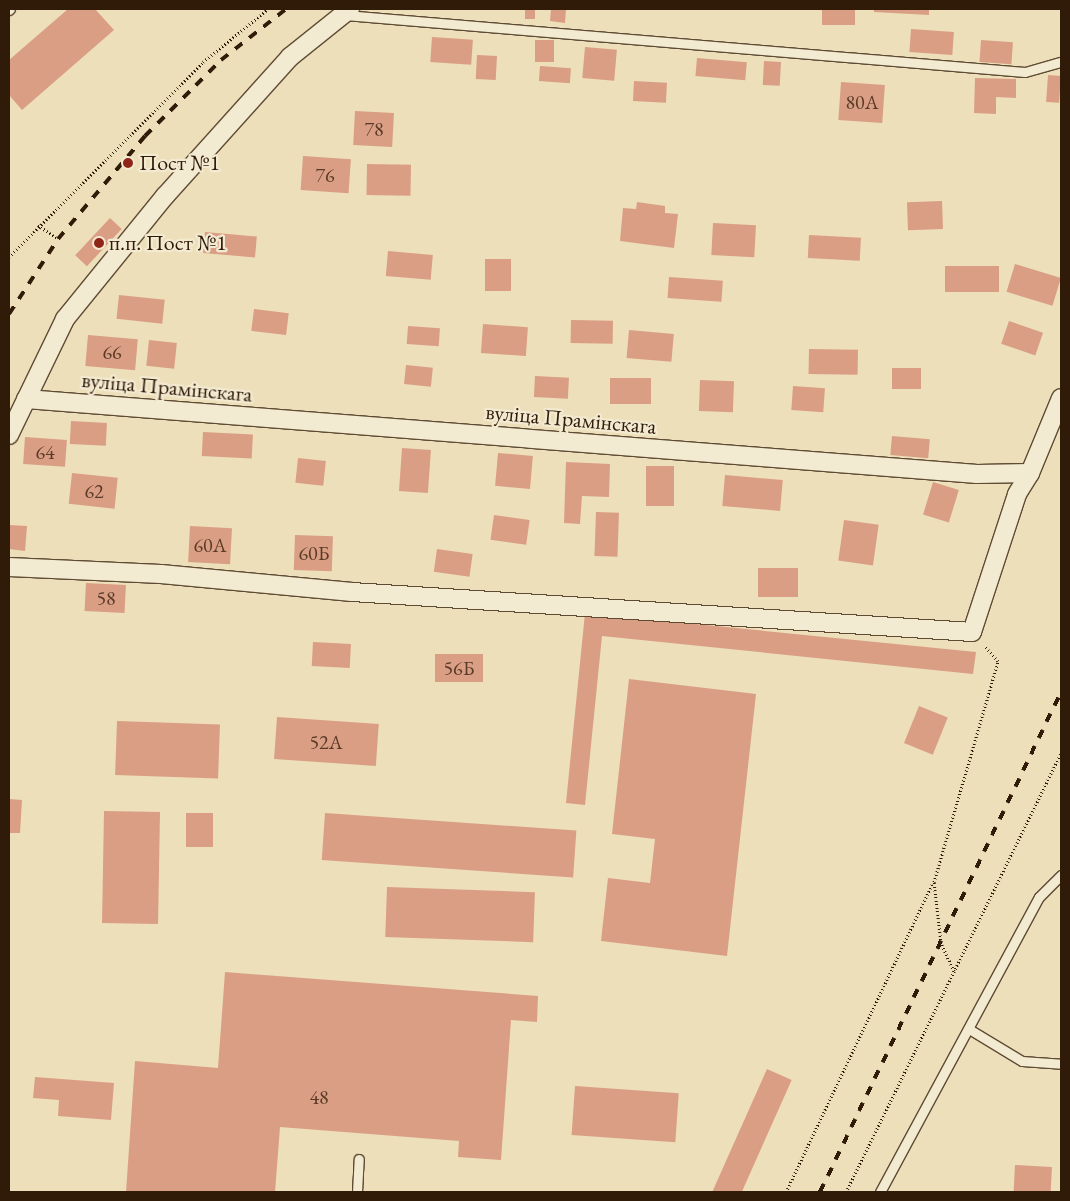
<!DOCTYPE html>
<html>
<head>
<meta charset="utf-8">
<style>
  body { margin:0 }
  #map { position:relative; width:1070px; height:1201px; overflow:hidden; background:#eddfb9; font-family:"EB Garamond",serif }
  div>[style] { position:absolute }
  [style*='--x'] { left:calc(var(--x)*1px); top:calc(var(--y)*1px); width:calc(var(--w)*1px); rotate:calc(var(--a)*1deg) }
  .building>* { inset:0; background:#da9e85; transform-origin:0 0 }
  .path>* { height:3px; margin-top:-1.5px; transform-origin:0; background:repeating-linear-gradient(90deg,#301a08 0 1px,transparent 0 3.5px) }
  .roads { filter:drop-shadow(1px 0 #5f4b34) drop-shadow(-1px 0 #5f4b34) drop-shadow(0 1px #5f4b34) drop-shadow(0 -1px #5f4b34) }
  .service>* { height:9px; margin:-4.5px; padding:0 4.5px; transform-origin:4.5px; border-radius:4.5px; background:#f3ead2 }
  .minor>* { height:18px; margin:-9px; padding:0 9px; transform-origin:9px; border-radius:9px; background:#f3ead2 }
  .rail>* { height:4px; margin-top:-2px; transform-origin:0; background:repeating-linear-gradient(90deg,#301a08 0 9px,transparent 0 18px) }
  .dots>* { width:14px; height:14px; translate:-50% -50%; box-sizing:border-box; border:2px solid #f3ead2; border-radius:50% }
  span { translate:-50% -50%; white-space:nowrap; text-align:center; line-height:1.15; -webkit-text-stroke:4.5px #f3ead2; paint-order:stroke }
  .number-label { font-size:20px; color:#5a3b27 }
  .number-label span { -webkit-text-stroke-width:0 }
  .poi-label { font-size:22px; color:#301a08 }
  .left { translate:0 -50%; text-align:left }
  .street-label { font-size:22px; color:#301a08 }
  .frame { position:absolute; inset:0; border:10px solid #301a08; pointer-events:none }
</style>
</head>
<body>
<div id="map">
  <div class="building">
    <div style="clip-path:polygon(68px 9px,95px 9px,114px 30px,22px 110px,9px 95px,9px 60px)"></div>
    <div style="left:525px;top:9px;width:10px;height:10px"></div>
    <div style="clip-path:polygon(551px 9px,566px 9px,565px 23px,550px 21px)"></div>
    <div style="left:822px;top:9px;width:33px;height:16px"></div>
    <div style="clip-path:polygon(874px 9px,929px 9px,929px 15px,874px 12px)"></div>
    <div style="left:911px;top:29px;width:43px;height:23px;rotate:4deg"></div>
    <div style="left:432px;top:37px;width:41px;height:25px;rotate:4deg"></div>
    <div style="left:535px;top:40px;width:19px;height:22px"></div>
    <div style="left:981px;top:40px;width:32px;height:22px;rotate:4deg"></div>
    <div style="left:585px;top:47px;width:32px;height:31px;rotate:5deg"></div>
    <div style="left:477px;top:55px;width:20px;height:24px;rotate:3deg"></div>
    <div style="left:697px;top:58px;width:50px;height:18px;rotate:5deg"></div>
    <div style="left:764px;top:61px;width:17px;height:24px;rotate:3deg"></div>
    <div style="left:540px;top:66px;width:31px;height:15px;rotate:4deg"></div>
    <div style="left:1048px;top:75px;width:13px;height:27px;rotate:4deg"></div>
    <div style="clip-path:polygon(975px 78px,1016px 79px,1016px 98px,996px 97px,996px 114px,974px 113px)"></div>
    <div style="left:634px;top:81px;width:33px;height:20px;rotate:3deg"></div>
    <div style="left:841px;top:82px;width:44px;height:38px;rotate:4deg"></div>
    <div style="left:355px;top:111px;width:39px;height:34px;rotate:3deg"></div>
    <div style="left:303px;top:156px;width:48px;height:34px;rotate:4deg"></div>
    <div style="left:367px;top:164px;width:44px;height:31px;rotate:1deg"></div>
    <div style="left:942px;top:201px;width:28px;height:35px;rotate:88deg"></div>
    <div style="clip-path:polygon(637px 202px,665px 206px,665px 213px,678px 214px,674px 248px,620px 241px,623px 208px,636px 209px)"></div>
    <div style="left:110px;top:218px;width:16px;height:51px;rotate:43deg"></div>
    <div style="left:713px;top:223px;width:43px;height:32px;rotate:3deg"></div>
    <div style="left:205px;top:232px;width:52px;height:21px;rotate:5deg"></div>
    <div style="left:809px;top:235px;width:52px;height:23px;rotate:3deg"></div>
    <div style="left:388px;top:251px;width:45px;height:25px;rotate:5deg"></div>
    <div style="left:511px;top:259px;width:32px;height:26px;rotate:90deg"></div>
    <div style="left:1015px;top:264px;width:48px;height:29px;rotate:17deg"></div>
    <div style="left:945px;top:266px;width:54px;height:26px"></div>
    <div style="left:669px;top:277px;width:54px;height:21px;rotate:4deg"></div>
    <div style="left:119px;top:295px;width:46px;height:24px;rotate:6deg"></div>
    <div style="left:254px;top:309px;width:35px;height:22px;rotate:7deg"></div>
    <div style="left:571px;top:320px;width:42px;height:23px;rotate:1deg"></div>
    <div style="left:1009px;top:321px;width:36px;height:24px;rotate:19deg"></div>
    <div style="left:483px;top:324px;width:45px;height:29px;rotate:4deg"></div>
    <div style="left:408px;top:326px;width:32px;height:18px;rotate:4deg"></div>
    <div style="left:629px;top:330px;width:45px;height:28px;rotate:5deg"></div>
    <div style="left:88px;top:335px;width:50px;height:31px;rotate:5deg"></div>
    <div style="left:149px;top:340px;width:28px;height:26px;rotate:6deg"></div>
    <div style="left:809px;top:349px;width:49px;height:25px;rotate:1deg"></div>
    <div style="left:406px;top:365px;width:27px;height:19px;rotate:6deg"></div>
    <div style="left:892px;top:368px;width:29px;height:21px"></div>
    <div style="left:535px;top:376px;width:34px;height:21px;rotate:3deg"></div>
    <div style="left:610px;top:378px;width:41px;height:26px"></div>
    <div style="left:700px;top:380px;width:34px;height:31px;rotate:2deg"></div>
    <div style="left:793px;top:386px;width:32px;height:24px;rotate:4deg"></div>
    <div style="left:71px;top:421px;width:36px;height:23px;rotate:3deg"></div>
    <div style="left:203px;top:432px;width:50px;height:24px;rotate:3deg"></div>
    <div style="left:892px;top:436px;width:38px;height:19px;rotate:5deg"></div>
    <div style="left:25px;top:437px;width:42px;height:27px;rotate:4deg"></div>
    <div style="left:402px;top:448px;width:29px;height:43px;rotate:4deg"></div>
    <div style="left:498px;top:453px;width:35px;height:33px;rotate:5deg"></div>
    <div style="left:298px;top:458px;width:28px;height:25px;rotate:6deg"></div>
    <div style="clip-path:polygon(566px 462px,610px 464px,609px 497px,582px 496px,580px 524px,564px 523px)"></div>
    <div style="left:646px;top:466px;width:28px;height:40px"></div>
    <div style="left:72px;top:473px;width:46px;height:31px;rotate:6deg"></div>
    <div style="left:725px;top:475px;width:58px;height:31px;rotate:5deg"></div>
    <div style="left:933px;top:482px;width:27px;height:34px;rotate:17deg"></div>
    <div style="left:596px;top:512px;width:23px;height:44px;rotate:2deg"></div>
    <div style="left:494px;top:515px;width:36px;height:25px;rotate:8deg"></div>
    <div style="left:844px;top:520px;width:35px;height:41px;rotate:8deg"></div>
    <div style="clip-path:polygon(9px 525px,27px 526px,25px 551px,9px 549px)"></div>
    <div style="left:190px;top:526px;width:42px;height:36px;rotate:3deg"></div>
    <div style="left:295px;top:535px;width:38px;height:35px;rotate:2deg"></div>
    <div style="left:437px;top:549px;width:36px;height:23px;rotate:8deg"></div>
    <div style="left:758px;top:568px;width:40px;height:29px"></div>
    <div style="left:86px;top:583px;width:40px;height:28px;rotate:3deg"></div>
    <div style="clip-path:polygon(585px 613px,976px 652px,973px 674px,602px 636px,585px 805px,566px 803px)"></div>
    <div style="left:313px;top:642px;width:38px;height:24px;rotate:3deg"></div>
    <div style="left:435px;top:654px;width:48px;height:28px"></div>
    <div style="clip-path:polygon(629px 679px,756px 694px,727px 956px,601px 941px,608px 878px,650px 883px,655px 839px,612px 834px)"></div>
    <div style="left:919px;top:706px;width:31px;height:40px;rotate:22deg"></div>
    <div style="left:277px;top:717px;width:102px;height:42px;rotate:4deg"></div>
    <div style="left:117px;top:721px;width:103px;height:54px;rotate:2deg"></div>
    <div style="clip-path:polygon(9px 799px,22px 800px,20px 833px,9px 833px)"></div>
    <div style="left:104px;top:811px;width:56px;height:112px;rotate:1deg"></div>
    <div style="left:186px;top:813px;width:27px;height:34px"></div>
    <div style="left:325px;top:813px;width:252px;height:47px;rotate:4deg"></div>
    <div style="left:387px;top:887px;width:148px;height:50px;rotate:2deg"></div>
    <div style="clip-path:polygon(225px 972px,538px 996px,537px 1022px,511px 1020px,501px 1160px,458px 1157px,459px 1141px,280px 1127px,275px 1192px,126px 1192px,135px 1061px,218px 1068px)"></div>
    <div style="left:767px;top:1069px;width:27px;height:135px;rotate:24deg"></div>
    <div style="clip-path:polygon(35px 1077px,114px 1083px,111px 1120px,58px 1116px,59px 1100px,33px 1098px)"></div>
    <div style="left:575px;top:1086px;width:104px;height:49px;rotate:4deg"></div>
    <div style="left:1015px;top:1165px;width:37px;height:27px;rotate:3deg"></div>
  </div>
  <div class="path">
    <div style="--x:38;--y:225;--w:24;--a:35"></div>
    <div style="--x:9;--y:257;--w:275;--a:-45.1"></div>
    <div style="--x:203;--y:62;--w:84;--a:-39.2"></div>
    <div style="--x:954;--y:971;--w:31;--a:-115"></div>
    <div style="--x:941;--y:943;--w:61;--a:-96.5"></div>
    <div style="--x:934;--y:882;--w:230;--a:-73.8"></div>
    <div style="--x:998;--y:661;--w:20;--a:-131"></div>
    <div style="--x:786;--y:1192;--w:342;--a:-64.6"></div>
    <div style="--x:846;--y:1192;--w:489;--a:-63.9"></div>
  </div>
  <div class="roads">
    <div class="service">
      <div style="--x:9;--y:10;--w:1;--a:-45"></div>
      <div style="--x:345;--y:15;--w:682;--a:4.79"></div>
      <div style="--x:1025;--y:72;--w:37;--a:-16"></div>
      <div style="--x:969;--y:1029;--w:62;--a:31.1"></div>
      <div style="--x:1022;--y:1061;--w:39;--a:4"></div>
      <div style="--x:357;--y:1192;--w:33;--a:-87"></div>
      <div style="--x:880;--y:1192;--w:335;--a:-61.7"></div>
      <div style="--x:1039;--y:897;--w:31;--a:-45"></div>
    </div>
    <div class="minor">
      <div style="--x:26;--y:399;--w:954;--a:4.51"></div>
      <div style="--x:977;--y:474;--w:53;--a:-1.1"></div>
      <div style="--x:1030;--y:473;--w:81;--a:-67.5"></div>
      <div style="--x:9;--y:435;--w:129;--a:-64.2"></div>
      <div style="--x:65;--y:319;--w:159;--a:-50.9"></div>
      <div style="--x:165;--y:196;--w:187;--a:-48"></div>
      <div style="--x:290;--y:57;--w:77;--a:-38.7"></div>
      <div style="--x:9;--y:567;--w:152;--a:2.6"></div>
      <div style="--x:161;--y:574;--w:192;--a:5.4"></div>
      <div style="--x:352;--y:592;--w:621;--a:3.69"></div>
      <div style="--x:972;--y:632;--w:145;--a:-71.9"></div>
      <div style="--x:1017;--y:494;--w:25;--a:-58"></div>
    </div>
  </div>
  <div class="rail">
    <div style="--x:9;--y:314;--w:90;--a:-56.8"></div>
    <div style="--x:58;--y:239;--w:135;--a:-49.8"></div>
    <div style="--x:145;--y:136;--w:107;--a:-45"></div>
    <div style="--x:221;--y:60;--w:83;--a:-38.1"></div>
    <div style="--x:820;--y:1192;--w:555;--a:-64.27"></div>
  </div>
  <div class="dots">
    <div style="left:128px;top:163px;background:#8f2418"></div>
    <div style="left:99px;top:243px;background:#8f2418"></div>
  </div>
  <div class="number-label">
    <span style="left:862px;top:102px">80А</span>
    <span style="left:374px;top:129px">78</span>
    <span style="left:325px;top:175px">76</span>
    <span style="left:112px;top:352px">66</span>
    <span style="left:45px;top:452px">64</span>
    <span style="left:94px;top:491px">62</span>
    <span style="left:210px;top:545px">60А</span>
    <span style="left:314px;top:553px">60Б</span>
    <span style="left:106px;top:598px">58</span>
    <span style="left:459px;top:668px">56Б</span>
    <span style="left:326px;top:742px">52А</span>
    <span style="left:319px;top:1097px">48</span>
  </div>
  <div class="poi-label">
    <span class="left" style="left:139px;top:163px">Пост №1</span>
    <span class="left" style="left:109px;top:243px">п.п. Пост №1</span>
  </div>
  <div class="street-label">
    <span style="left:167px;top:387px;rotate:5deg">вуліца Прамінскага</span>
    <span style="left:571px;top:419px;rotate:5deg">вуліца Прамінскага</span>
  </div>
  <div class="frame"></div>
</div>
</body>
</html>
